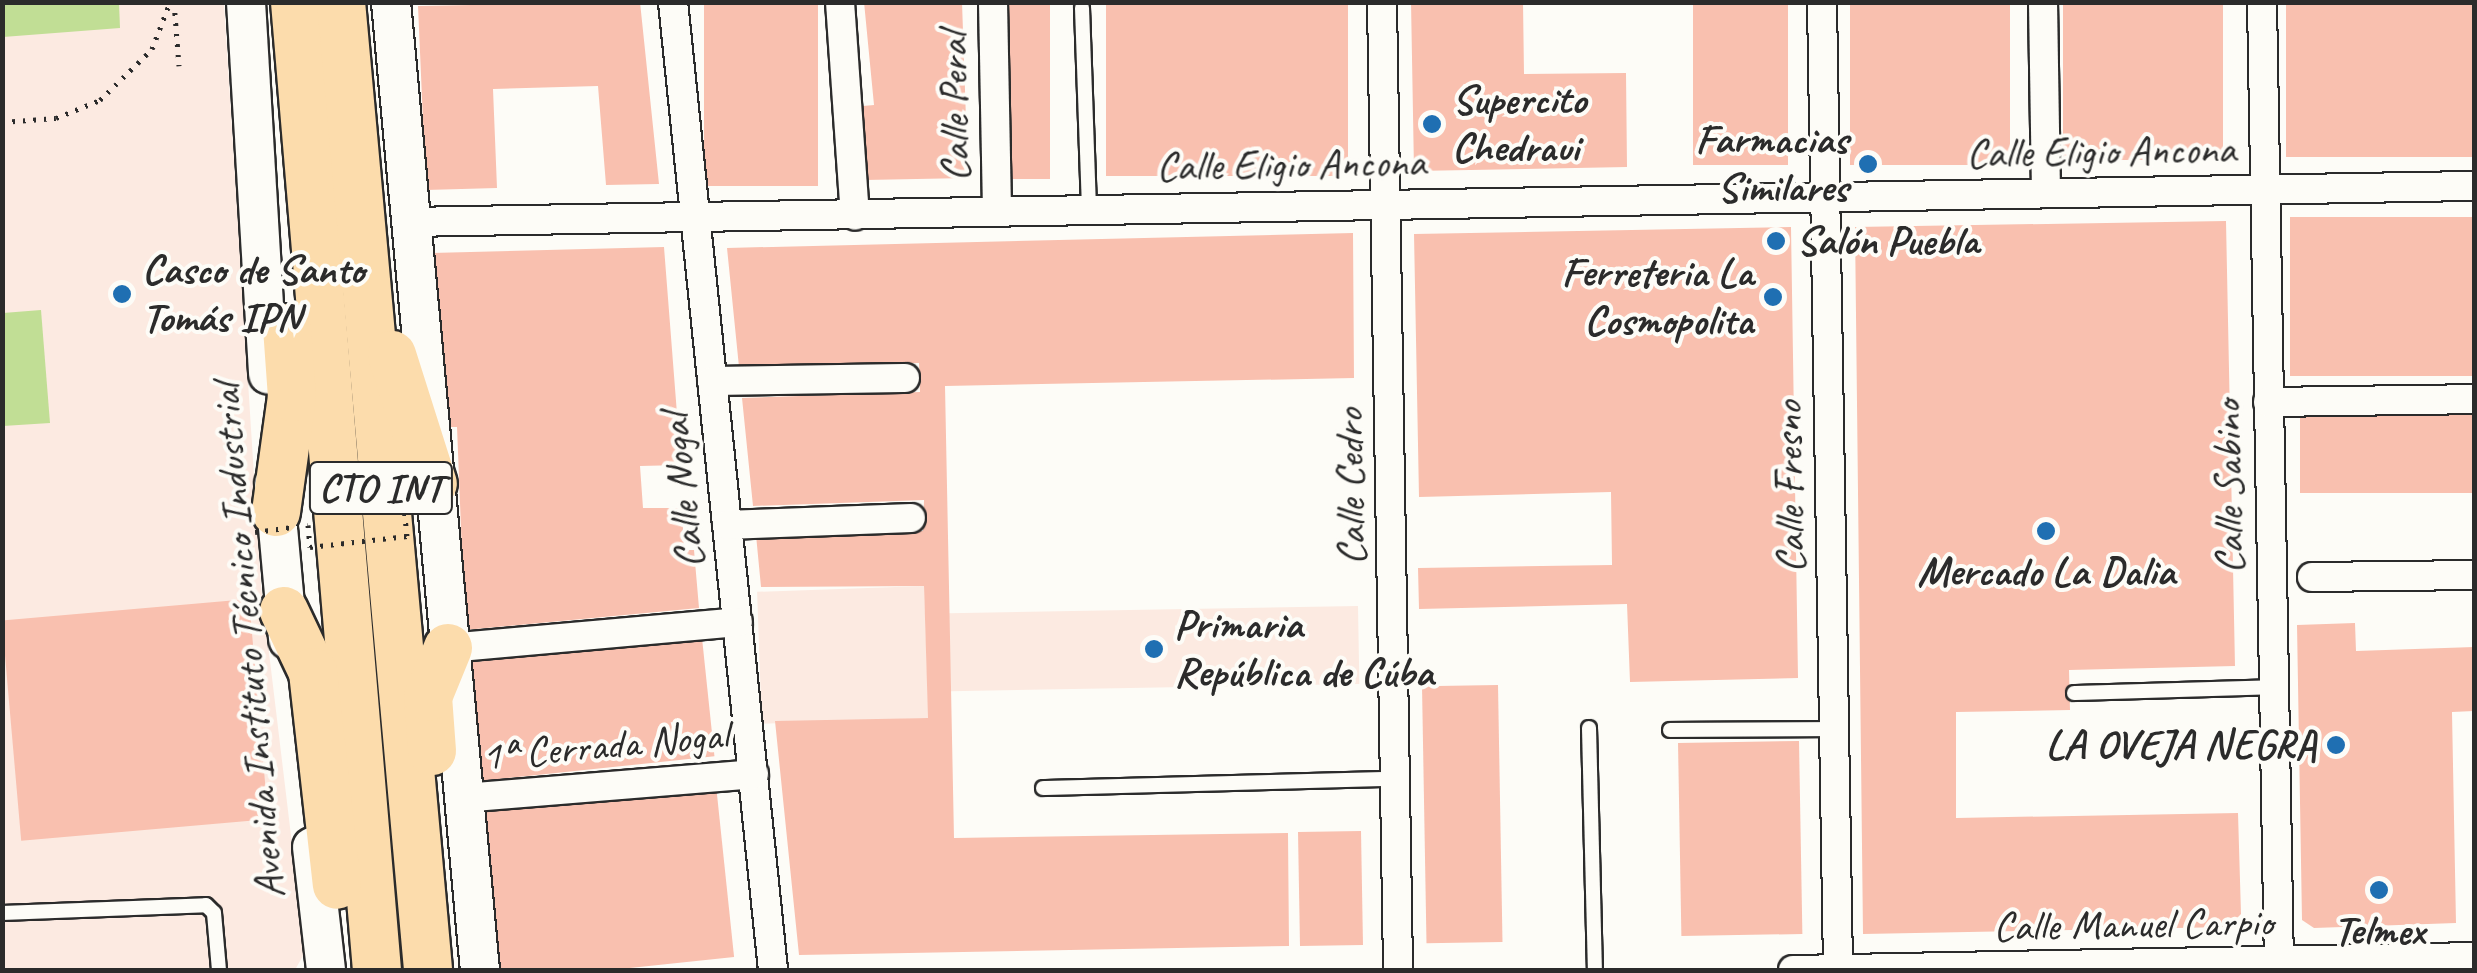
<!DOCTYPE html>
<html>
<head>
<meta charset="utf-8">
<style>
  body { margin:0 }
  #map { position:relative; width:2477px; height:973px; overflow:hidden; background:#fdfcf7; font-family:Caveat,sans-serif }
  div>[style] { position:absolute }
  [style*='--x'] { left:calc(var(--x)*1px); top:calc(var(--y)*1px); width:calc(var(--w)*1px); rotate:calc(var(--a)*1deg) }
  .built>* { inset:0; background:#fceae1; transform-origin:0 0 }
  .green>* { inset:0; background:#c1de95 }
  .building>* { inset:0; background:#f9c0af; transform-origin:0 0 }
  .path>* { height:5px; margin-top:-2.5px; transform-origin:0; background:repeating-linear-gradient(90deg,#2b2b2b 0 2.5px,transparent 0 10.5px) }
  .roads { filter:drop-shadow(2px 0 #2b2b2b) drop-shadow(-2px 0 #2b2b2b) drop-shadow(0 2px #2b2b2b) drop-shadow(0 -2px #2b2b2b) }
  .lane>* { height:14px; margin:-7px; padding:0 7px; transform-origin:7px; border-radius:7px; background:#fdfcf7 }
  .street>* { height:28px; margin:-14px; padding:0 14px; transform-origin:14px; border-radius:14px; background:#fdfcf7 }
  .secondary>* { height:38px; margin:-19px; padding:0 19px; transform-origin:19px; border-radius:19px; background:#fdfcf7 }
  .highway>* { height:48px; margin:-24px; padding:0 24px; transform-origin:24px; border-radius:24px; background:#fcdcac }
  .path-bridge>* { height:5px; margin-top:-2.5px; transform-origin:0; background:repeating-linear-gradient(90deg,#2b2b2b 0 2.5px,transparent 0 10.5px) }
  .dots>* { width:28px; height:28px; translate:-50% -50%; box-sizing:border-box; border:5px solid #fdfcf7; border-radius:50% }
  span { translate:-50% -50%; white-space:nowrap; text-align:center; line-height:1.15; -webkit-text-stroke:8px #fdfcf7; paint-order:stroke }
  .shield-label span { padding:2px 8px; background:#fdfcf7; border:2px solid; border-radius:8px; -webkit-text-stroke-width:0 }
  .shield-label { font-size:40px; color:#2b2b2b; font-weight:700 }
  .poi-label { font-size:42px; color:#2b2b2b; font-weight:700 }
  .left { translate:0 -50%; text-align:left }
  .right { translate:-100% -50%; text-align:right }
  .street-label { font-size:42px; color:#2b2b2b }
  .frame { position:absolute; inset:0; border:5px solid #2b2b2b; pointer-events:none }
</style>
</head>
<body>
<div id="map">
  <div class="built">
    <div style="clip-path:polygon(2px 3px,224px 3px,261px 586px,305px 952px,295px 970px,3px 970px)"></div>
    <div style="left:924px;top:586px;width:132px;height:167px;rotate:88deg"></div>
    <div style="left:1358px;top:606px;width:78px;height:409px;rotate:89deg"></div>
  </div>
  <div class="green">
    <div style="clip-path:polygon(2px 3px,119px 3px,120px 28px,3px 37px)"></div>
    <div style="clip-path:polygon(41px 310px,50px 423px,3px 426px,3px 313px)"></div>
  </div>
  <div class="building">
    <div style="clip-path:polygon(640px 2px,659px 184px,606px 185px,598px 86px,493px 89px,497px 188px,426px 190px,418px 6px)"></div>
    <div style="left:704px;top:2px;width:114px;height:184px"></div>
    <div style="clip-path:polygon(864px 2px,962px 2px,968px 178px,865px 180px,863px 106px,874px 105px)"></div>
    <div style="left:1006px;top:2px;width:44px;height:177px"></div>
    <div style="left:1106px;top:2px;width:242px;height:174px"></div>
    <div style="clip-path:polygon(1411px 2px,1523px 2px,1524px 74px,1626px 73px,1627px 167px,1414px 171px)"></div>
    <div style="left:1693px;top:2px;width:95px;height:163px"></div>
    <div style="left:1850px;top:2px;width:160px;height:163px"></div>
    <div style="left:2063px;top:2px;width:160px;height:158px"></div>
    <div style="left:2286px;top:2px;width:188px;height:155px"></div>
    <div style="left:2474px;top:217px;width:159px;height:184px;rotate:90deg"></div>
    <div style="clip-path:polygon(2226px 221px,2235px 666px,2069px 670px,2070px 710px,1956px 712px,1956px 818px,2238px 813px,2241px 914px,2228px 927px,1863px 934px,1855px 227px)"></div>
    <div style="clip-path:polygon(1791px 227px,1798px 678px,1630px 682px,1627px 604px,1419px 609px,1418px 568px,1612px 565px,1611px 492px,1419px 497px,1414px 234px)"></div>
    <div style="clip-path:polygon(1353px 233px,1354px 378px,945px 386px,954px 838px,1288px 833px,1289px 946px,799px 955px,775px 721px,928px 718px,924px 586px,761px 587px,756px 535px,923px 531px,924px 500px,753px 506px,742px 398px,920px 392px,919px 363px,739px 367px,727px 248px)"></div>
    <div style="clip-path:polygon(664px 247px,681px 465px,640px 466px,643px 508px,682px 508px,684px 550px,694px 550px,699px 608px,465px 630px,457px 427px,447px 427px,431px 253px)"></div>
    <div style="left:2474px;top:415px;width:78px;height:174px;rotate:90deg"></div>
    <div style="left:249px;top:599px;width:221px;height:248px;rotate:85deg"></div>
    <div style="clip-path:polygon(2355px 623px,2356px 651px,2474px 647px,2474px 711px,2452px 712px,2456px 923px,2314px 928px,2302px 920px,2297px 625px)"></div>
    <div style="left:702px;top:638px;width:119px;height:234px;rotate:84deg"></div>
    <div style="left:1498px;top:685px;width:257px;height:76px;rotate:89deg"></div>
    <div style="left:1799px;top:741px;width:193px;height:121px;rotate:89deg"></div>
    <div style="left:716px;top:785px;width:173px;height:234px;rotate:84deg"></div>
    <div style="left:1361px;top:831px;width:114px;height:63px;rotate:89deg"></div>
  </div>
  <div class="path">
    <div style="--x:174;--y:2;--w:64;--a:85.5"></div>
    <div style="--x:2;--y:122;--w:54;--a:-4.2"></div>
    <div style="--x:56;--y:118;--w:48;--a:-22.2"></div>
    <div style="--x:100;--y:100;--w:73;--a:-44.4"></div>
    <div style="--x:152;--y:49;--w:50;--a:-69"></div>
  </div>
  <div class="roads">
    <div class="lane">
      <div style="--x:1082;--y:8;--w:200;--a:88"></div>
      <div style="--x:2074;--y:693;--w:199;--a:-1.7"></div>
      <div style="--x:1589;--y:728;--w:242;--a:88.6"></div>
      <div style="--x:1670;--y:730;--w:164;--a:-0.3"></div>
      <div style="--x:1043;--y:788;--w:352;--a:-1.5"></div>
      <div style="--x:2;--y:913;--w:204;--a:-2.2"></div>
      <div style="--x:206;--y:905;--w:11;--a:45"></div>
      <div style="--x:214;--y:913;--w:57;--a:85"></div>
    </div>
    <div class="street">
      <div style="--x:673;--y:2;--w:973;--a:84.1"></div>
      <div style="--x:840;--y:2;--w:214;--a:86"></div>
      <div style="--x:993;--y:2;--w:208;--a:88.9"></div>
      <div style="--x:1382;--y:2;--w:968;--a:89.05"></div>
      <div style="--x:1822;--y:2;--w:968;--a:89.05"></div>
      <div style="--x:2043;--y:2;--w:191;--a:89.1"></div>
      <div style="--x:2262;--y:2;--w:968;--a:88.99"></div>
      <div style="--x:408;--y:222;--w:2066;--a:-1"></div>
      <div style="--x:712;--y:381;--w:193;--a:-0.9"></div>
      <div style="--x:2268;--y:402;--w:206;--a:-0.8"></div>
      <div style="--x:727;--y:525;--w:184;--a:-2.2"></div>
      <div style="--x:2312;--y:577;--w:162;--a:-0.7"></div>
      <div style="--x:448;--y:648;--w:291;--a:-5.1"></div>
      <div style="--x:463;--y:798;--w:292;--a:-4.7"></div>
      <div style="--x:1793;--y:970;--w:681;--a:-1.09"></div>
    </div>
    <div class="secondary">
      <div style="--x:246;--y:2;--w:373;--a:86.6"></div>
      <div style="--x:391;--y:2;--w:972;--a:84.75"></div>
      <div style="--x:274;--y:484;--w:156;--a:84.8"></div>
      <div style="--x:312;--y:847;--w:124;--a:83.5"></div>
    </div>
    <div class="highway">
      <div style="--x:295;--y:2;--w:971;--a:85.16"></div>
      <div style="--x:341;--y:2;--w:972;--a:84.86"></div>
      <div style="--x:392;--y:355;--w:135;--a:72.4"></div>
      <div style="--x:276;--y:512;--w:116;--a:-82.1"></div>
      <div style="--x:292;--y:397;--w:69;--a:-94.1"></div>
      <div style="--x:284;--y:611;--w:68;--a:64.6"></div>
      <div style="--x:313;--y:672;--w:214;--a:83.6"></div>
      <div style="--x:432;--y:751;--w:54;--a:-94.2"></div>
      <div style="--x:428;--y:697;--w:53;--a:-67.8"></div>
    </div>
  </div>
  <div class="path-bridge">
    <div style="--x:255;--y:532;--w:53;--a:-7.5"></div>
    <div style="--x:308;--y:525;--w:22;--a:85"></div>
    <div style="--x:310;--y:547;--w:98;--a:-6.5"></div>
    <div style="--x:407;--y:536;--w:27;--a:-96"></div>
    <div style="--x:404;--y:509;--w:47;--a:-6.1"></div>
  </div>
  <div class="dots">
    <div style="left:1432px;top:124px;background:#1f6fb2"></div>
    <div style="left:1868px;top:164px;background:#1f6fb2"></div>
    <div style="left:1776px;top:241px;background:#1f6fb2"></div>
    <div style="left:122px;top:294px;background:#1f6fb2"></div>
    <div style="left:1773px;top:297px;background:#1f6fb2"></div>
    <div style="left:2046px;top:531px;background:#1f6fb2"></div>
    <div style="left:1154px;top:649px;background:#1f6fb2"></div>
    <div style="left:2336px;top:745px;background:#1f6fb2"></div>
    <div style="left:2379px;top:890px;background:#1f6fb2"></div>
  </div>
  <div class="shield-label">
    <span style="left:381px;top:488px">CTO INT</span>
  </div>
  <div class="poi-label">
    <span class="left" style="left:1452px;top:124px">Supercito<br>Chedraui</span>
    <span class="right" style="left:1848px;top:164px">Farmacias<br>Similares</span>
    <span class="left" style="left:1796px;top:241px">Salón Puebla</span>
    <span class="left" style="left:142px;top:294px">Casco de Santo<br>Tomás IPN</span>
    <span class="right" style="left:1753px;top:297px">Ferreteria La<br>Cosmopolita</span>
    <span style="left:2046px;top:572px">Mercado La Dalia</span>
    <span class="left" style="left:1174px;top:649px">Primaria<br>República de Cúba</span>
    <span class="right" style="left:2316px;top:745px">LA OVEJA NEGRA</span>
    <span style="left:2379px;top:931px">Telmex</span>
  </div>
  <div class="street-label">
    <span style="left:955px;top:107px;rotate:-91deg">Calle Peral</span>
    <span style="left:2101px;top:152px;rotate:-1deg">Calle Eligio Ancona</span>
    <span style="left:1291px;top:165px;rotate:-1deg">Calle Eligio Ancona</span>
    <span style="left:1351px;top:487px;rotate:-91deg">Calle Cedro</span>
    <span style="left:1790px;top:487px;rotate:-91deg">Calle Fresno</span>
    <span style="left:2229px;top:487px;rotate:-91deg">Calle Sabino</span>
    <span style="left:683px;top:491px;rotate:-96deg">Calle Nogal</span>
    <span style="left:248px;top:641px;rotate:-95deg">Avenida Instituto Técnico Industrial</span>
    <span style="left:605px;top:746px;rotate:-5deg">1ª Cerrada Nogal</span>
    <span style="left:2133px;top:925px;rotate:-1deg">Calle Manuel Carpio</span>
  </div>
  <div class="frame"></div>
</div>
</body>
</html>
